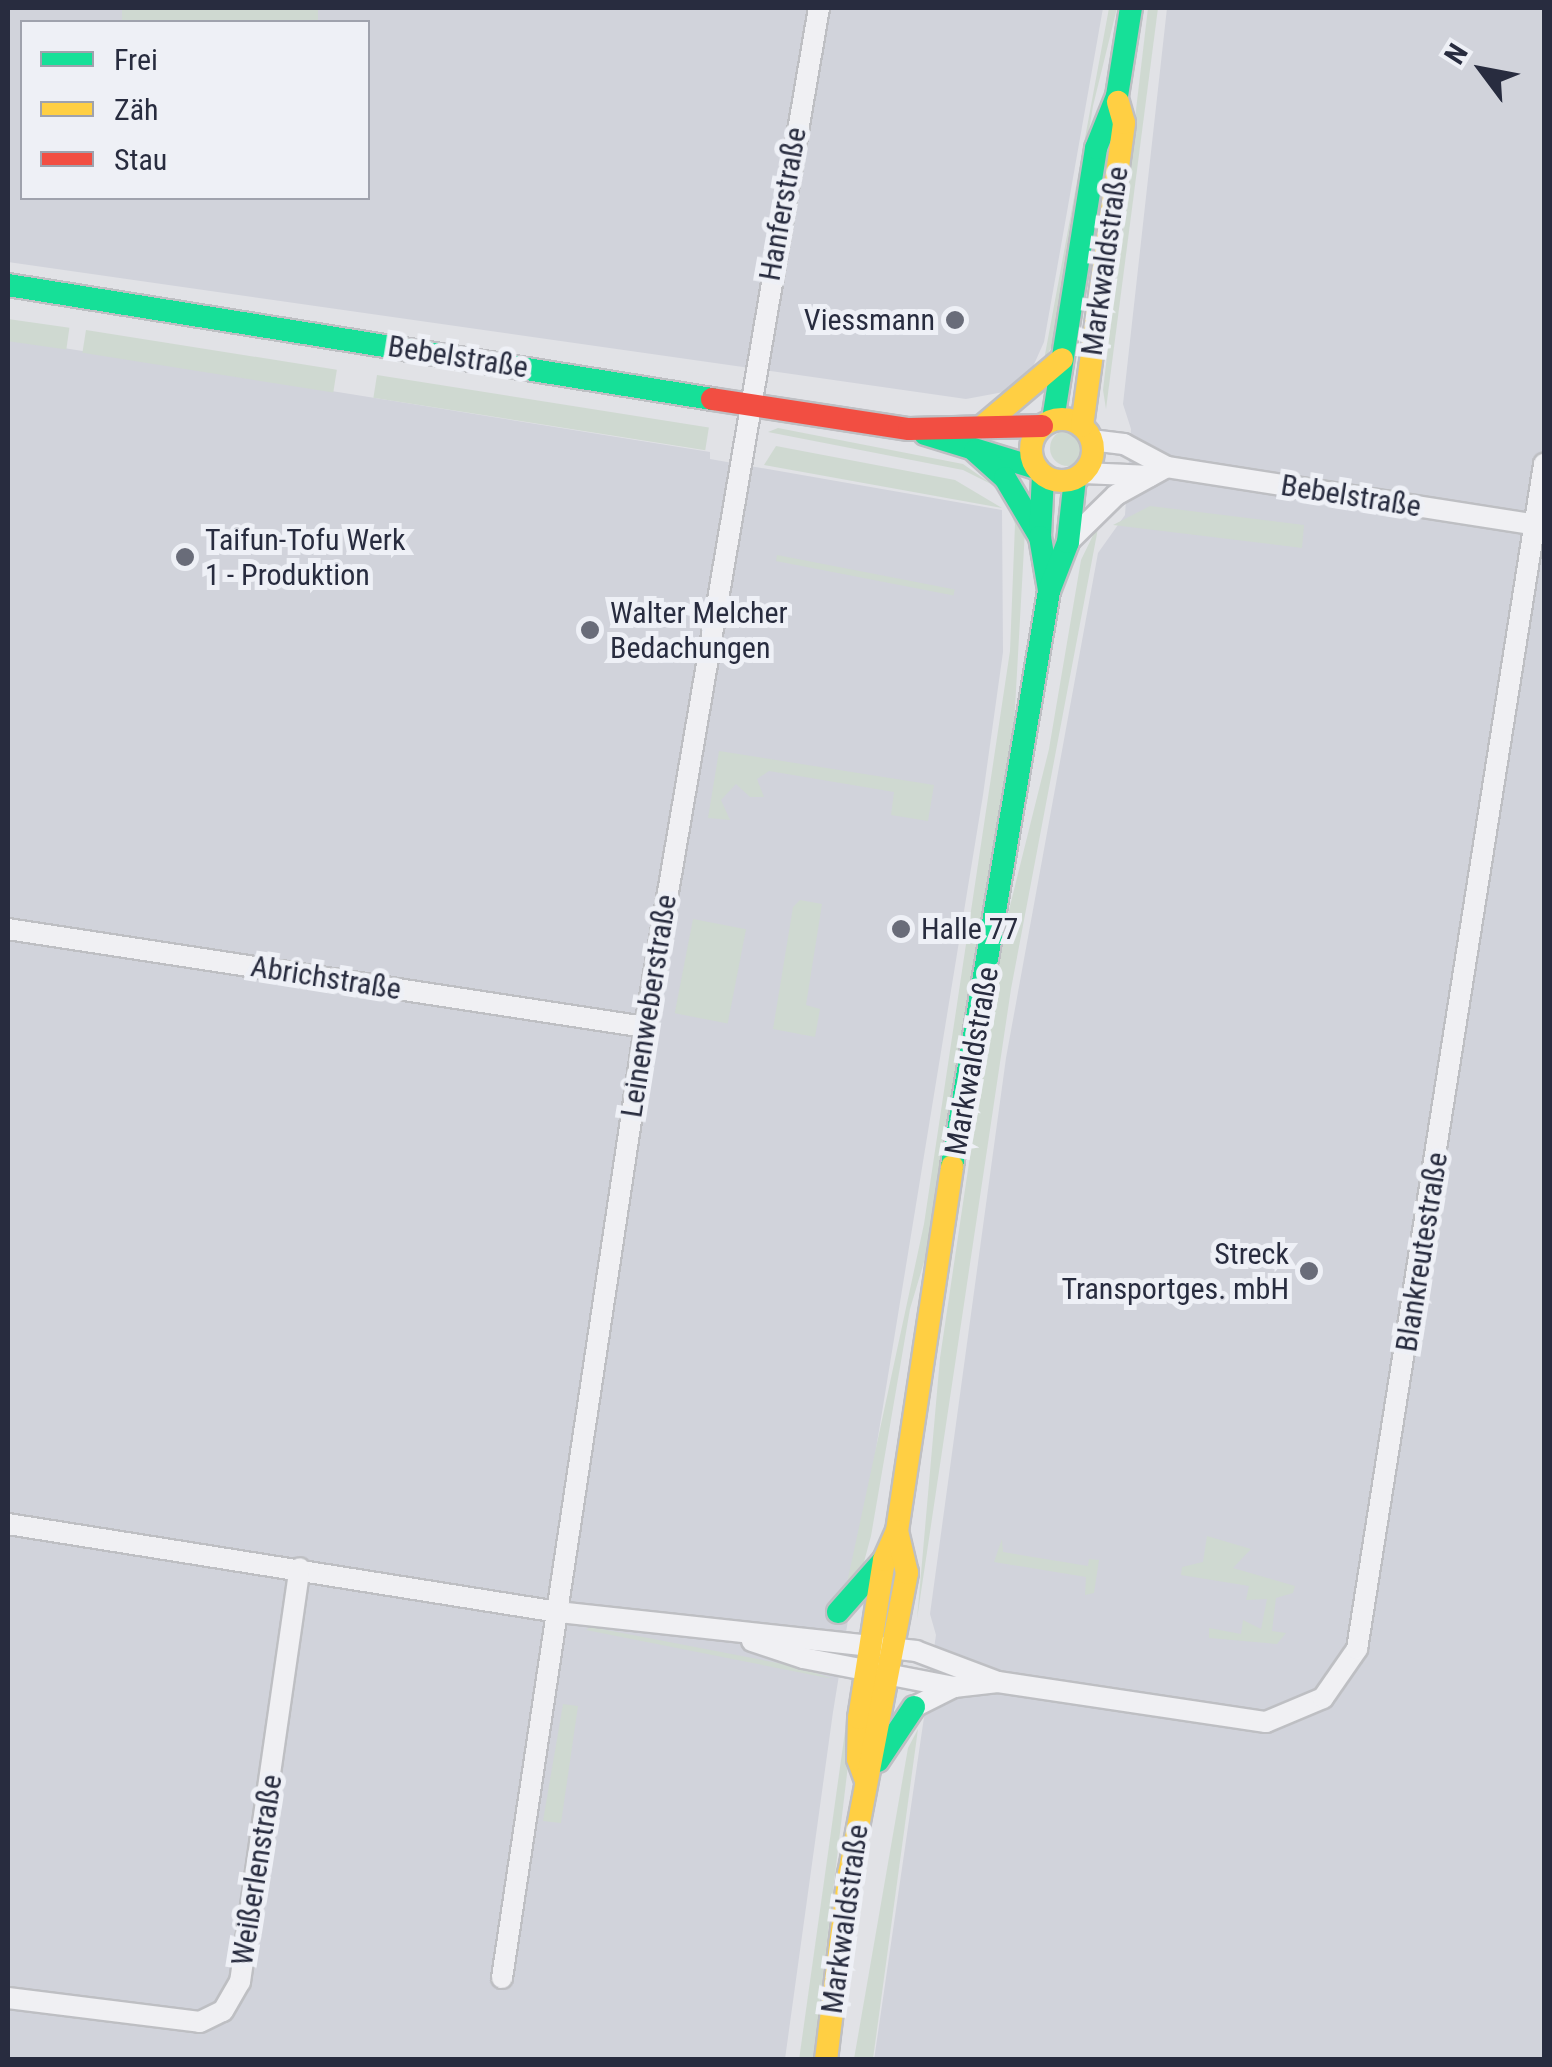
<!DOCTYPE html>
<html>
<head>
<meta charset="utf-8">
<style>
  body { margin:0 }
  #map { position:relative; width:1552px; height:2067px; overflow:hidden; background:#e1e2e6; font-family:"Roboto Condensed",sans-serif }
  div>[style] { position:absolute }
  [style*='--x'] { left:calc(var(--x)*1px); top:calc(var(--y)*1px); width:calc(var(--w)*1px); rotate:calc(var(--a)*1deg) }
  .built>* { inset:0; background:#d1d3db }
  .green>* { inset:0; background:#cfd9d1; transform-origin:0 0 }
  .round { border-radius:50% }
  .roads { filter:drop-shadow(2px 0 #bebfc3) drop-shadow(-2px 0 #bebfc3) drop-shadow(0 2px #bebfc3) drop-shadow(0 -2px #bebfc3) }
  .street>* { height:20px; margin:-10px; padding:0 10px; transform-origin:10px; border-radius:10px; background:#f0f0f3 }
  .fast>* { height:22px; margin:-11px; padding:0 11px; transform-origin:11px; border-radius:11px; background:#16e098 }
  .slow>* { height:22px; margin:-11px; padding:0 11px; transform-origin:11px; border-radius:11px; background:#ffcf43 }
  .slow>.ring { margin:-11px; padding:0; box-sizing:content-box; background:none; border:22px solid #ffcf43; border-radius:50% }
  .jam>* { height:22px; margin:-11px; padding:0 11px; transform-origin:11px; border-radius:11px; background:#f24e42 }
  .dots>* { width:28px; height:28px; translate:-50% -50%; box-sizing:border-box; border:5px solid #eef0f6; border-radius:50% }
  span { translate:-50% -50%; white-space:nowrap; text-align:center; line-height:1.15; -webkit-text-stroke:10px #eef0f6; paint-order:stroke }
  .street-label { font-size:30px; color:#282c3f }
  .poi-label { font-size:30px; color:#282c3f }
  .right { translate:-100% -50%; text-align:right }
  .left { translate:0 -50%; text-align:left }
  .frame { position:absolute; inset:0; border:10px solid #282c3f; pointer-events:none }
  .legend { position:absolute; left:20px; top:20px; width:350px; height:180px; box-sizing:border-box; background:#eef0f6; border:2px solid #9fa2ad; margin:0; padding:12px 18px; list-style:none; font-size:30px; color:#282c3f }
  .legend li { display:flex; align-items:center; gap:20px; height:50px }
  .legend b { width:50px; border:2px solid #9fa2ad }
  .north { position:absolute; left:1432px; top:20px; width:100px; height:100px; -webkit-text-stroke:8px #eef0f6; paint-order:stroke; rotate:302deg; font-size:28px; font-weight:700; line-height:40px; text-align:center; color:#282c3f }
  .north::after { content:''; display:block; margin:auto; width:35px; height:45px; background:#282c3f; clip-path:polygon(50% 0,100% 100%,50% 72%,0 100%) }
</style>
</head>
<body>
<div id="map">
  <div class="built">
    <div style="clip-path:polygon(evenodd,8px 8px,1103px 8px,1044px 342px,1031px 371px,1009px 391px,966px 399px,8px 262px,8px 8px,22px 22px,368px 22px,368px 198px,22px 198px,22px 22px)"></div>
    <div style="clip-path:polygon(1167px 8px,1544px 8px,1544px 2059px,874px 2060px,936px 1635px,930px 1614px,1006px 1058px,1098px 553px,1125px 515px,1131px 429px,1123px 404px)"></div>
    <div style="clip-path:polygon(8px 339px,710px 452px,710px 459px,1002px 510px,1003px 652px,983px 795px,833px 1712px,785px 2059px,8px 2059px)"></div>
  </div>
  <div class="green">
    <div style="left:122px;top:8px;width:196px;height:14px"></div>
    <div style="clip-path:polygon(1109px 8px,1117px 8px,1093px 106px,1055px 341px,1044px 360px)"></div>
    <div style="clip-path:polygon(1148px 8px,1158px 8px,1106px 409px,1103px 390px)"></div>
    <div style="left:8px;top:319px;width:62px;height:22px;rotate:8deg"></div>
    <div style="left:86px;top:330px;width:254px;height:23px;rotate:9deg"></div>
    <div style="left:377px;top:375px;width:336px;height:23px;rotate:9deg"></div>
    <div style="clip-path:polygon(778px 428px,963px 464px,993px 485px,963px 470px,768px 432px)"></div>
    <div class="round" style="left:1050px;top:430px;width:36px;height:36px"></div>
    <div style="clip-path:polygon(776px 446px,955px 480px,1002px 508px,764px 465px)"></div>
    <div style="clip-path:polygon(1150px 506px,1304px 525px,1302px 548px,1113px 525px)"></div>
    <div style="clip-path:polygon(1010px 511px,1025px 530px,1014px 726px,938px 1215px,910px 1309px,871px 1536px,861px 1573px,847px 1583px,924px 1224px,1010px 651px,1015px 524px)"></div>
    <div style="clip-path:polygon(1099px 523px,1011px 989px,917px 1619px,940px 1358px,1003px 934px,1049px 749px,1081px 560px)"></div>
    <div style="left:777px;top:555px;width:181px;height:6px;rotate:11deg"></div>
    <div style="clip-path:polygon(719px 751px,934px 785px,928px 821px,891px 815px,894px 792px,769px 771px,757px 779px,764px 797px,750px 797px,736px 784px,721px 800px,730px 820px,708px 818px)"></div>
    <div style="clip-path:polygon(800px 900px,822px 904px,806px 1005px,820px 1009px,815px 1037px,773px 1029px,793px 907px)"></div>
    <div style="left:693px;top:919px;width:54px;height:96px;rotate:11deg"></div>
    <div style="clip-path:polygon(1207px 1536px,1251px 1549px,1233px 1568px,1295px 1586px,1293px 1593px,1276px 1598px,1272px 1631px,1286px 1633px,1277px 1644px,1209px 1638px,1209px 1628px,1241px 1634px,1243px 1620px,1261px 1629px,1267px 1599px,1246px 1600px,1249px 1586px,1181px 1575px,1182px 1567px,1203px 1562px)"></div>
    <div style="clip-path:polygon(1002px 1539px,1003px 1552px,1088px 1566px,1089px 1559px,1099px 1560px,1094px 1593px,1085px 1595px,1086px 1577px,994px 1562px)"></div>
    <div style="clip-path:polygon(591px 1627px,799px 1667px,833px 1679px,586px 1630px)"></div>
    <div style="clip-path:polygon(849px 1703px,849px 1757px,813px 2059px,799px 2060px)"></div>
    <div style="clip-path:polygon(563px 1704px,578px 1706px,561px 1823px,543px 1821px)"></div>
    <div style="clip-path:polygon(918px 1729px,873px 2059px,854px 2059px,908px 1748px)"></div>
  </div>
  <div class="roads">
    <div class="street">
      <div style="--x:1091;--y:440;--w:33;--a:7"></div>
      <div style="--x:1124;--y:444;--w:49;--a:28.1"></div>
      <div style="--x:1167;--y:467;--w:374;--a:8.9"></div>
      <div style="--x:1084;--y:473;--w:66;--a:2.6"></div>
      <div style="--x:1068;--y:542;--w:67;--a:-44.4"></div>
      <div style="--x:1116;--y:495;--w:58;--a:-28.8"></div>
      <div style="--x:8;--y:929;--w:644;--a:8.75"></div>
      <div style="--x:8;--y:1524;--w:557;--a:9.09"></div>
      <div style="--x:558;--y:1612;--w:360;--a:6.2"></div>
      <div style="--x:916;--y:1651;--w:85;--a:20.8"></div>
      <div style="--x:752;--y:1641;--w:54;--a:18.4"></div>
      <div style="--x:803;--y:1658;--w:154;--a:10.9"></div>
      <div style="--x:914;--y:1707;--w:45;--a:-26.6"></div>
      <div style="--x:954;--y:1687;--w:44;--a:-6.5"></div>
      <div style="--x:998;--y:1682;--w:271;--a:8.5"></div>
      <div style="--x:1266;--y:1722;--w:62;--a:-22.8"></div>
      <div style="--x:1323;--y:1698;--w:60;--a:-55.2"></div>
      <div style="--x:1357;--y:1649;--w:1200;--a:-81.03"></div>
      <div style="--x:502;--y:1978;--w:962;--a:-81.45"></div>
      <div style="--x:645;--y:1027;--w:1034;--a:-80.31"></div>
      <div style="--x:8;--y:1998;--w:193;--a:7.1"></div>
      <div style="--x:200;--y:2022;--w:25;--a:-26"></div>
      <div style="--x:223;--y:2011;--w:34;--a:-60"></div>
      <div style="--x:240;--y:1982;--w:418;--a:-81.8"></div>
    </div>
    <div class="fast">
      <div style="--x:8;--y:285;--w:713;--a:9.2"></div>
      <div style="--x:1053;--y:420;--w:275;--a:-81"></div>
      <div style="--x:1096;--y:148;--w:56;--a:-68"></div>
      <div style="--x:1117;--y:96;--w:89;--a:-81"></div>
      <div style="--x:925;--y:434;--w:116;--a:17"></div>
      <div style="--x:975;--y:451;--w:40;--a:42"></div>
      <div style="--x:1005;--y:478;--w:69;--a:59.3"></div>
      <div style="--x:1043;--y:475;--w:62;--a:92.8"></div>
      <div style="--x:1040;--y:537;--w:54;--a:80.4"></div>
      <div style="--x:952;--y:1166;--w:583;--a:-80.42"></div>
      <div style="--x:1049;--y:591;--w:53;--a:-68.8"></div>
      <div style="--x:1068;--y:542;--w:63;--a:-83.7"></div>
      <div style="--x:838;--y:1612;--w:69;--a:-48.5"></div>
      <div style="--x:878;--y:1761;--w:65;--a:-56.3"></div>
    </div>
    <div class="slow">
      <div class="ring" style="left:1031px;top:419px;width:40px;height:40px"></div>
      <div style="--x:984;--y:425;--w:102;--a:-40.2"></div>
      <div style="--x:1082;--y:426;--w:306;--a:-82.1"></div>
      <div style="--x:1124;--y:123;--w:22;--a:-106"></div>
      <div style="--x:865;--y:1778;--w:20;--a:-110"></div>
      <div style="--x:858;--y:1759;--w:41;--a:-88.6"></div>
      <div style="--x:859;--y:1718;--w:160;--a:-81"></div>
      <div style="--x:884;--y:1560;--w:32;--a:-66"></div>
      <div style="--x:897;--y:1531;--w:369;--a:-81.4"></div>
      <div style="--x:826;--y:2060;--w:187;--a:-83"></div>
      <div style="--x:849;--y:1874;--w:307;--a:-79.1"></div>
      <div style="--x:907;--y:1573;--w:43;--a:-103.4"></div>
    </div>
    <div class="jam">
      <div style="--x:712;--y:399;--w:199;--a:8.7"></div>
      <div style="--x:909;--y:429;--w:133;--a:-1.3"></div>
    </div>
  </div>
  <div class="dots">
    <div style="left:955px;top:320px;background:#696c79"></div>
    <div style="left:185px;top:557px;background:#696c79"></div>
    <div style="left:590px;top:630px;background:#696c79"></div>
    <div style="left:901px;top:929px;background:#696c79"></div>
    <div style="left:1309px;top:1271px;background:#696c79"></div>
  </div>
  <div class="street-label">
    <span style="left:783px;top:204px;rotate:-80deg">Hanferstraße</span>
    <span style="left:1105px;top:261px;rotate:-82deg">Markwaldstraße</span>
    <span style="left:458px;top:357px;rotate:9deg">Bebelstraße</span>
    <span style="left:1351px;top:496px;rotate:9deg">Bebelstraße</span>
    <span style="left:326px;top:978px;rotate:9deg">Abrichstraße</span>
    <span style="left:649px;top:1006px;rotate:-81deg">Leinenweberstraße</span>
    <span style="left:972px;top:1061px;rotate:-80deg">Markwaldstraße</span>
    <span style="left:1422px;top:1252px;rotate:-81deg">Blankreutestraße</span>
    <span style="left:257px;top:1870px;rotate:-81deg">Weißerlenstraße</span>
    <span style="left:845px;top:1919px;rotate:-82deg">Markwaldstraße</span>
  </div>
  <div class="poi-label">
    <span class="right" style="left:935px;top:320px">Viessmann</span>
    <span class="left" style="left:205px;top:557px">Taifun-Tofu Werk<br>1 - Produktion</span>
    <span class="left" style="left:610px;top:630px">Walter Melcher<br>Bedachungen</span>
    <span class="left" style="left:921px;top:929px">Halle 77</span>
    <span class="right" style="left:1289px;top:1271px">Streck<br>Transportges. mbH</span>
  </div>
  <div class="frame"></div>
  <ul class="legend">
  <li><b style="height:12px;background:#16e098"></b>Frei</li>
  <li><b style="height:12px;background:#ffcf43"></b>Zäh</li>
  <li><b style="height:12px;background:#f24e42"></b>Stau</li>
  </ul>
  <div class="north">N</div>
</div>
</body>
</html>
